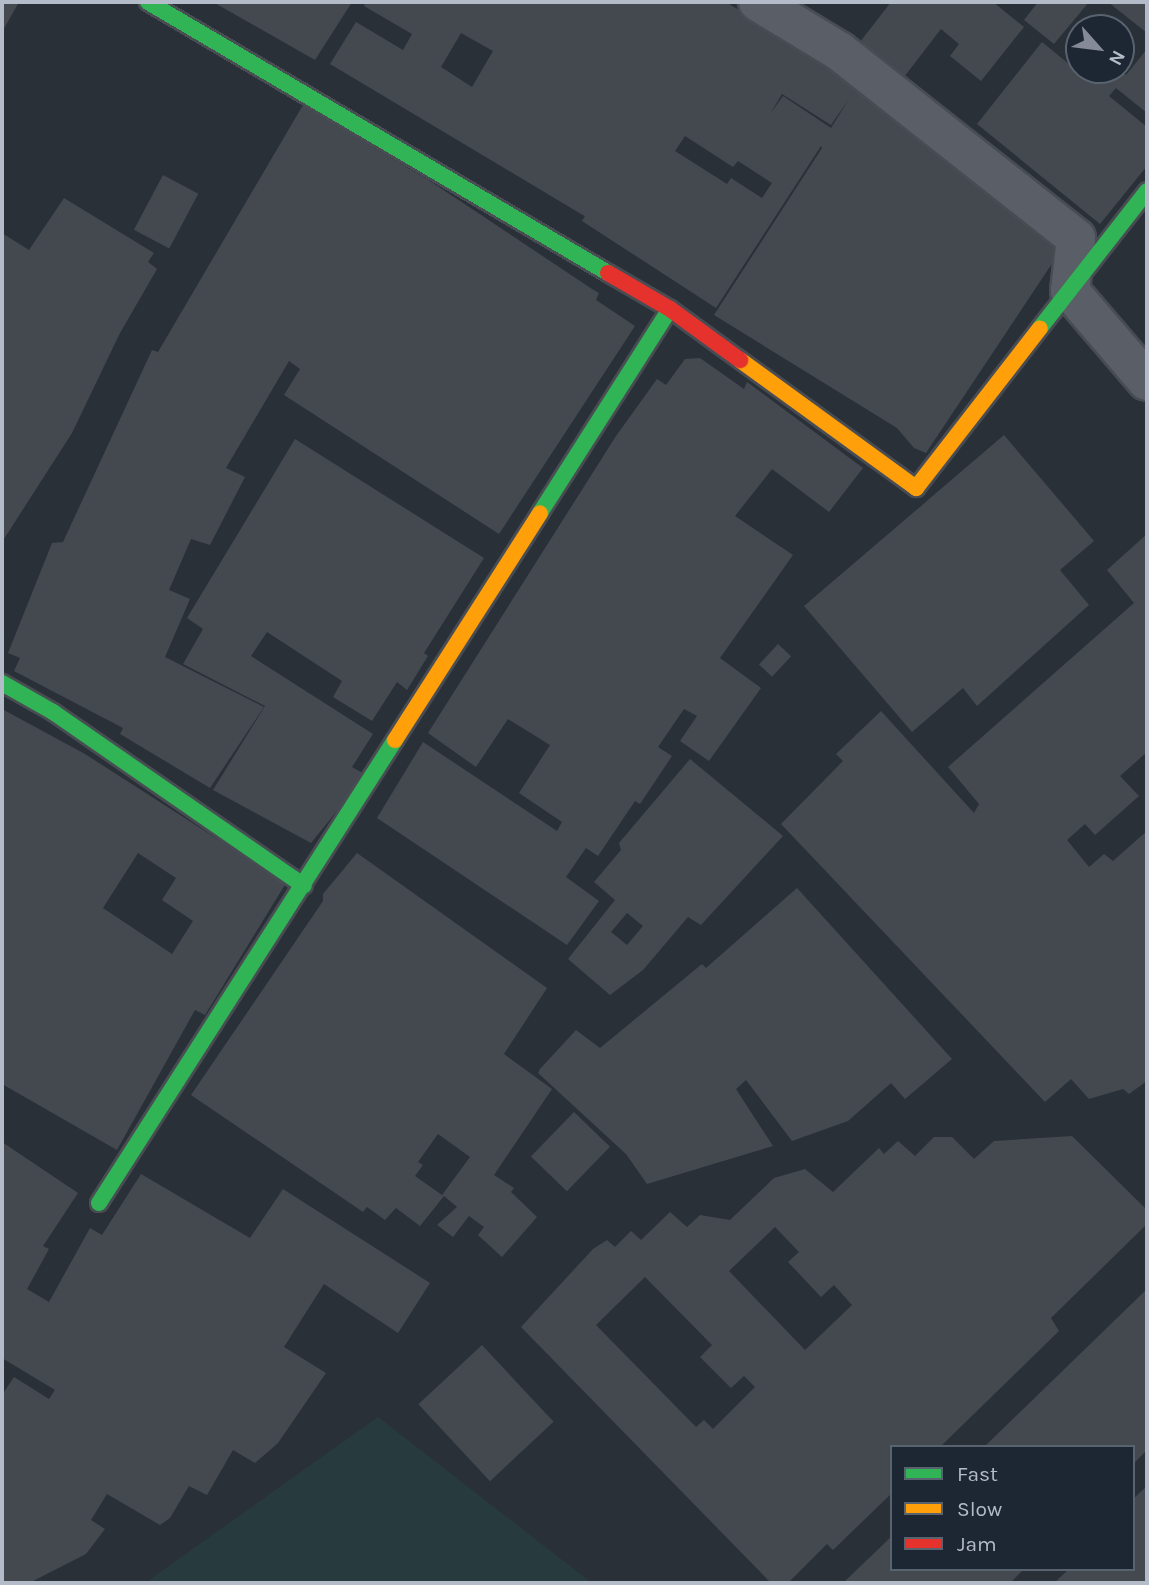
<!DOCTYPE html>
<html>
<head>
<meta charset="utf-8">
<style>
  body { margin:0 }
  #map { position:relative; width:1149px; height:1585px; overflow:hidden; background:#2a3038; font-family:Karla,sans-serif }
  div>[style] { position:absolute }
  [style*='--x'] { left:calc(var(--x)*1px); top:calc(var(--y)*1px); width:calc(var(--w)*1px); rotate:calc(var(--a)*1deg) }
  .green>* { inset:0; background:#273a3e }
  .building>* { inset:0; background:#444950; transform-origin:0 0 }
  .roads { filter:drop-shadow(2px 0 #484c53) drop-shadow(-2px 0 #484c53) drop-shadow(0 2px #484c53) drop-shadow(0 -2px #484c53) }
  .street>* { height:38px; margin:-19px; padding:0 19px; transform-origin:19px; border-radius:19px; background:#5a5e66 }
  .fast>* { height:16px; margin:-8px; padding:0 8px; transform-origin:8px; border-radius:8px; background:#30b455 }
  .slow>* { height:16px; margin:-8px; padding:0 8px; transform-origin:8px; border-radius:8px; background:#ff9f0a }
  .jam>* { height:16px; margin:-8px; padding:0 8px; transform-origin:8px; border-radius:8px; background:#e5322d }
  span { translate:-50% -50%; white-space:nowrap; text-align:center; line-height:1.15; -webkit-text-stroke:6px #1d2633; paint-order:stroke }
  .frame { position:absolute; inset:0; border:4px solid #b4bcc9; pointer-events:none }
  .legend { position:absolute; left:890px; top:1445px; width:245px; height:126px; box-sizing:border-box; background:#1d2633; border:2px solid #59626f; margin:0; padding:9px 12px; list-style:none; font-size:21px; color:#b4bcc9 }
  .legend li { display:flex; align-items:center; gap:14px; height:35px }
  .legend b { width:35px; border:2px solid #59626f }
  .north { position:absolute; left:1065px; top:14px; width:70px; height:70px; box-sizing:border-box; background:#1d2633; border:2px solid #59626f; border-radius:50%; rotate:118deg; font-size:19px; font-weight:700; line-height:28px; text-align:center; color:#b4bcc9 }
  .north::after { content:''; display:block; margin:auto; width:24px; height:32px; background:#848b96; clip-path:polygon(50% 0,100% 100%,50% 72%,0 100%) }
</style>
</head>
<body>
<div id="map">
  <div class="green">
    <div style="clip-path:polygon(378px 1417px,592px 1583px,145px 1583px)"></div>
  </div>
  <div class="building">
    <div style="clip-path:polygon(2px 2px,19px 2px,2px 32px)"></div>
    <div style="clip-path:polygon(213px 2px,352px 2px,315px 60px)"></div>
    <div style="clip-path:polygon(evenodd,366px 2px,726px 2px,758px 22px,763px 18px,953px 160px,952px 165px,1065px 244px,926px 453px,914px 448px,897px 428px,714px 315px,822px 148px,821px 146px,716px 308px,582px 221px,585px 216px,581px 214px,330px 64px,356px 22px,403px 50px,412px 34px,364px 6px,366px 2px,461px 33px,493px 51px,472px 87px,441px 67px,461px 33px,366px 2px,782px 94px,831px 125px,849px 99px,831px 128px,783px 96px,770px 114px,782px 94px,366px 2px,685px 136px,733px 167px,738px 161px,772px 183px,762px 198px,731px 178px,727px 184px,675px 151px,685px 136px)"></div>
    <div style="clip-path:polygon(891px 2px,993px 2px,1024px 27px,981px 81px,950px 56px,959px 44px,941px 29px,904px 77px,860px 42px)"></div>
    <div style="clip-path:polygon(1038px 2px,1089px 2px,1054px 44px,1024px 20px)"></div>
    <div style="clip-path:polygon(1108px 2px,1147px 2px,1147px 33px)"></div>
    <div style="clip-path:polygon(1042px 42px,1091px 82px,1100px 70px,1120px 70px,1126px 75px,1147px 49px,1147px 113px,1116px 88px,1109px 96px,1147px 127px,1147px 166px,1100px 224px,977px 124px)"></div>
    <div style="clip-path:polygon(303px 105px,430px 181px,592px 289px,599px 293px,596px 300px,635px 326px,499px 534px,284px 395px,300px 369px,289px 361px,226px 468px,245px 477px,210px 545px,191px 539px,169px 590px,190px 599px,165px 657px,264px 707px,210px 788px,120px 734px,123px 728px,14px 671px,20px 658px,8px 653px,52px 543px,63px 542px,152px 350px,158px 352px)"></div>
    <div style="left:163px;top:175px;width:40px;height:62px;rotate:28deg"></div>
    <div style="clip-path:polygon(64px 198px,154px 253px,148px 262px,157px 269px,120px 333px,72px 433px,2px 542px,2px 233px,29px 250px)"></div>
    <div style="clip-path:polygon(700px 358px,744px 389px,747px 382px,863px 468px,829px 512px,772px 469px,735px 516px,793px 555px,720px 658px,761px 688px,709px 761px,680px 741px,697px 716px,684px 709px,658px 747px,672px 756px,640px 804px,635px 801px,598px 856px,586px 848px,566px 877px,599px 901px,567px 945px,377px 818px,423px 742px,557px 831px,562px 822px,519px 793px,550px 745px,508px 719px,476px 767px,428px 733px,616px 436px,657px 379px,666px 385px,685px 359px)"></div>
    <div style="clip-path:polygon(1004px 435px,1094px 541px,1060px 570px,1089px 605px,977px 706px,963px 688px,912px 732px,804px 606px)"></div>
    <div style="clip-path:polygon(295px 439px,484px 558px,424px 653px,428px 656px,407px 690px,397px 682px,372px 721px,333px 697px,342px 681px,267px 632px,251px 656px,373px 734px,352px 767px,366px 775px,311px 843px,213px 790px,265px 706px,183px 664px,203px 629px,187px 618px)"></div>
    <div style="clip-path:polygon(1147px 534px,1147px 752px,1120px 776px,1139px 796px,1095px 835px,1085px 824px,1067px 840px,1089px 867px,1104px 854px,1113px 861px,1147px 831px,1147px 1081px,1129px 1094px,1123px 1089px,1089px 1099px,1071px 1079px,1045px 1102px,781px 824px,843px 761px,836px 754px,881px 711px,974px 813px,979px 804px,948px 767px,1134px 603px,1107px 570px)"></div>
    <div style="left:778px;top:644px;width:18px;height:28px;rotate:43deg"></div>
    <div style="clip-path:polygon(evenodd,2px 709px,85px 754px,286px 883px,205px 1015px,195px 1010px,117px 1150px,2px 1084px,2px 709px,138px 853px,176px 878px,162px 900px,193px 921px,172px 954px,103px 908px,138px 853px)"></div>
    <div style="clip-path:polygon(evenodd,690px 759px,783px 836px,701px 925px,688px 917px,643px 970px,610px 995px,568px 959px,615px 900px,594px 882px,621px 850px,619px 843px,690px 759px,627px 913px,643px 926px,627px 945px,611px 932px,627px 913px)"></div>
    <div style="clip-path:polygon(evenodd,357px 853px,547px 988px,504px 1054px,552px 1089px,494px 1175px,514px 1188px,511px 1192px,537px 1217px,502px 1257px,478px 1235px,484px 1227px,469px 1216px,453px 1237px,437px 1225px,457px 1207px,444px 1196px,420px 1226px,396px 1208px,385px 1220px,367px 1207px,363px 1212px,191px 1095px,323px 901px,323px 894px,357px 853px,438px 1134px,470px 1157px,442px 1195px,415px 1176px,423px 1165px,418px 1162px,438px 1134px)"></div>
    <div style="clip-path:polygon(797px 888px,952px 1059px,905px 1099px,891px 1083px,848px 1121px,792px 1141px,746px 1080px,736px 1089px,773px 1146px,647px 1184px,626px 1154px,538px 1073px,540px 1069px,576px 1030px,600px 1048px,702px 964px,706px 968px)"></div>
    <div style="left:574px;top:1112px;width:50px;height:62px;rotate:44deg"></div>
    <div style="clip-path:polygon(evenodd,1072px 1136px,1147px 1210px,1147px 1224px,1051px 1318px,1059px 1331px,940px 1447px,892px 1447px,892px 1493px,833px 1550px,827px 1544px,788px 1583px,771px 1583px,521px 1327px,593px 1249px,607px 1240px,615px 1247px,631px 1231px,641px 1240px,670px 1212px,687px 1227px,700px 1215px,730px 1220px,774px 1178px,805px 1169px,833px 1192px,879px 1148px,884px 1154px,898px 1141px,915px 1156px,934px 1137px,952px 1137px,974px 1159px,994px 1141px,1072px 1136px,775px 1227px,799px 1252px,788px 1262px,821px 1297px,834px 1285px,852px 1305px,805px 1350px,729px 1271px,775px 1227px,1072px 1136px,645px 1277px,712px 1345px,700px 1357px,731px 1388px,744px 1376px,755px 1387px,713px 1429px,704px 1420px,696px 1427px,596px 1325px,645px 1277px)"></div>
    <div style="clip-path:polygon(2px 1142px,78px 1193px,43px 1246px,49px 1249px,27px 1289px,49px 1302px,90px 1228px,102px 1235px,141px 1174px,250px 1238px,283px 1189px,430px 1283px,398px 1333px,324px 1284px,284px 1347px,326px 1373px,278px 1443px,255px 1463px,233px 1450px,207px 1495px,189px 1486px,170px 1518px,160px 1525px,107px 1494px,91px 1520px,105px 1529px,86px 1554px,33px 1581px,2px 1583px,2px 1395px,14px 1377px,49px 1399px,55px 1390px,2px 1358px)"></div>
    <div style="clip-path:polygon(1147px 1289px,1147px 1450px,1133px 1464px,1133px 1447px,984px 1447px)"></div>
    <div style="left:482px;top:1345px;width:105px;height:87px;rotate:47deg"></div>
    <div style="clip-path:polygon(1147px 1486px,1147px 1583px,1054px 1583px,1069px 1569px,1133px 1569px,1133px 1499px)"></div>
    <div style="clip-path:polygon(892px 1536px,892px 1569px,1024px 1569px,1010px 1583px,843px 1583px)"></div>
  </div>
  <div class="roads">
    <div class="street">
      <div style="--x:758;--y:2;--w:95;--a:31.2"></div>
      <div style="--x:839;--y:51;--w:302;--a:38.3"></div>
      <div style="--x:1076;--y:238;--w:53;--a:96.5"></div>
      <div style="--x:1070;--y:291;--w:118;--a:49.5"></div>
    </div>
    <div class="fast">
      <div style="--x:148;--y:2;--w:534;--a:30.5"></div>
      <div style="--x:1040;--y:328;--w:174;--a:-52"></div>
      <div style="--x:540;--y:513;--w:242;--a:-57.5"></div>
      <div style="--x:2;--y:683;--w:59;--a:29.6"></div>
      <div style="--x:53;--y:712;--w:305;--a:34.7"></div>
      <div style="--x:99;--y:1203;--w:550;--a:-57.41"></div>
    </div>
    <div class="slow">
      <div style="--x:740;--y:360;--w:218;--a:36"></div>
      <div style="--x:916;--y:488;--w:202;--a:-52.2"></div>
      <div style="--x:395;--y:740;--w:269;--a:-57.4"></div>
    </div>
    <div class="jam">
      <div style="--x:608;--y:273;--w:72;--a:30.1"></div>
      <div style="--x:670;--y:309;--w:87;--a:36.1"></div>
    </div>
  </div>
  <div class="frame"></div>
  <ul class="legend">
  <li><b style="height:9px;background:#30b455"></b>Fast</li>
  <li><b style="height:9px;background:#ff9f0a"></b>Slow</li>
  <li><b style="height:9px;background:#e5322d"></b>Jam</li>
  </ul>
  <div class="north">N</div>
</div>
</body>
</html>
